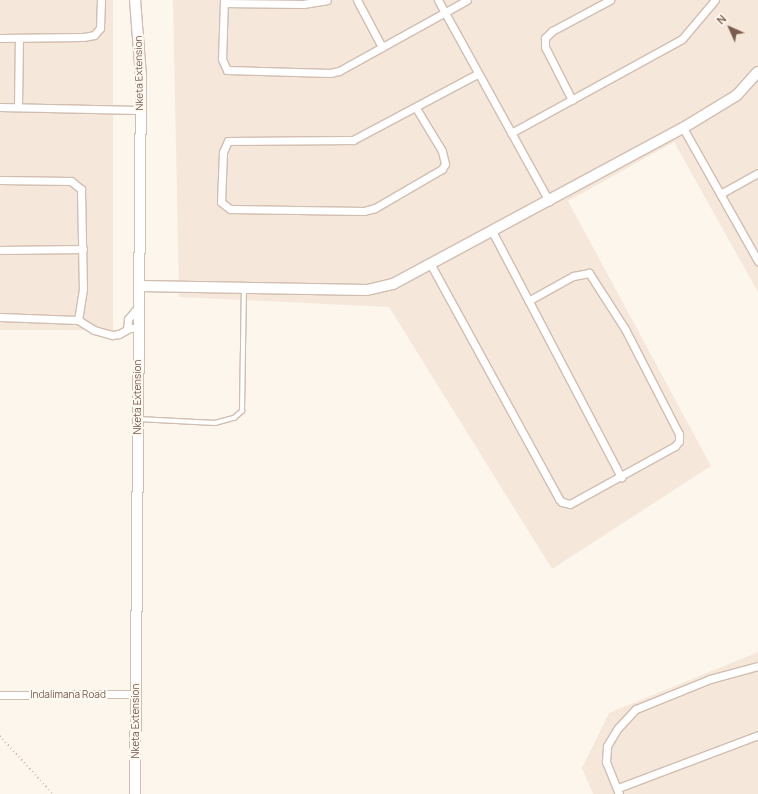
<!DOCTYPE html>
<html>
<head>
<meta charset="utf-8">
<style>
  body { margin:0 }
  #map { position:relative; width:758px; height:794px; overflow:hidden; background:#fdf6ec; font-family:Manrope,sans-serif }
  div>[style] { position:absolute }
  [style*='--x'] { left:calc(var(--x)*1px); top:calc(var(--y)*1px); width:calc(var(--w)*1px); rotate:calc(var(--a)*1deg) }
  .residential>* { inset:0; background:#f5e8da; transform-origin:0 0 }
  .path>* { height:1.5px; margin-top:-0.75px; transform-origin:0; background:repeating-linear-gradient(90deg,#d9b8a5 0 1px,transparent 0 4px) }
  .roads { filter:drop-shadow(1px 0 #d1beb0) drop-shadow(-1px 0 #d1beb0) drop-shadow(0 1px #d1beb0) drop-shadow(0 -1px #d1beb0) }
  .lane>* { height:3.5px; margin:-1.75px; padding:0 1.75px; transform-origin:1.75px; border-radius:1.75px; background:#fff }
  .street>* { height:7px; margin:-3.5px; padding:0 3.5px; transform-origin:3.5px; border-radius:3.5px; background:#fff }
  .secondary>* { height:10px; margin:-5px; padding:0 5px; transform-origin:5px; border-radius:5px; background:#fff }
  span { translate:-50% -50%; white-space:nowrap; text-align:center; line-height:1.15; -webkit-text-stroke:4px #fffaf3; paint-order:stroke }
  .street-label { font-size:10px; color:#7a5c4d }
  .north { position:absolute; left:710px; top:8px; width:40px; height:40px; -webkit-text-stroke:3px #fffaf3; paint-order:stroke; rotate:315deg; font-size:11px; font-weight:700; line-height:16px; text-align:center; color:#7a5c4d }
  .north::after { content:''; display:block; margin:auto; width:14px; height:18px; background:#7a5c4d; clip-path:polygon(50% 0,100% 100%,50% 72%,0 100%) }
</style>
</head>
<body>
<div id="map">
  <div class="residential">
    <div style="left:0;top:0;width:113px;height:330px"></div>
    <div style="clip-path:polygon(173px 0,758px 0,758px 292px,674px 142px,568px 201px,711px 466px,552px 569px,389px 307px,179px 297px)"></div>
    <div style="clip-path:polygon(758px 652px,758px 794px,593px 794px,582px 768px,609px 713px)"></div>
  </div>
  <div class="path">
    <div style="--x:0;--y:736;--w:79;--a:47.6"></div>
  </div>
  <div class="roads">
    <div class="lane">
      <div style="--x:138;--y:419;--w:77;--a:3"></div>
      <div style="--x:215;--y:423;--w:20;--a:-15"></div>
      <div style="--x:234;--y:418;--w:11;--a:-41"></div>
      <div style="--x:242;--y:411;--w:122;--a:-89.1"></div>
    </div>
    <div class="street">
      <div style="--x:224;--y:0;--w:59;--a:91.9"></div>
      <div style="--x:222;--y:59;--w:12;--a:66"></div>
      <div style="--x:227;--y:70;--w:103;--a:1.7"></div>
      <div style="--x:330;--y:73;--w:9;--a:-13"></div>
      <div style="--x:339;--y:71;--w:146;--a:-29"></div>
      <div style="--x:357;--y:0;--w:53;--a:62"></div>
      <div style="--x:438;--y:0;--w:230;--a:61.1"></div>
      <div style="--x:224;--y:3;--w:79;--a:0.7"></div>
      <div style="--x:303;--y:4;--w:24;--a:-9"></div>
      <div style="--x:0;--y:38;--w:83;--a:-0.7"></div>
      <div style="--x:83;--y:37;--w:11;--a:-10"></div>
      <div style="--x:94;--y:35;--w:9;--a:-49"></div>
      <div style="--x:100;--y:28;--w:28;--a:-88"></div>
      <div style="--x:572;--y:100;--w:59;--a:-117"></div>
      <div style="--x:545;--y:47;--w:9;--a:-90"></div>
      <div style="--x:545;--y:38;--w:10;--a:-45"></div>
      <div style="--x:552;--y:31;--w:66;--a:-28.1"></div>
      <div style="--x:0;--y:107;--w:140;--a:1.2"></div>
      <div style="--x:18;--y:107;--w:69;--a:-89.2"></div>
      <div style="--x:416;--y:108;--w:50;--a:58.8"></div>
      <div style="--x:442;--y:151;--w:13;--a:77"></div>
      <div style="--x:445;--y:164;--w:6;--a:121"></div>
      <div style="--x:442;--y:169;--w:78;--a:149.8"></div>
      <div style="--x:375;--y:208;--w:11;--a:165"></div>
      <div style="--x:364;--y:211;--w:134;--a:-179.1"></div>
      <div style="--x:230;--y:209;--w:11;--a:-142"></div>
      <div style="--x:221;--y:202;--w:50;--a:-87.7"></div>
      <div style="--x:223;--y:152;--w:12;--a:-66"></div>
      <div style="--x:228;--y:141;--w:125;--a:-0.5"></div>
      <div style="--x:353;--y:140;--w:140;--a:-28"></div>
      <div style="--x:683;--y:128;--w:153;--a:60.6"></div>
      <div style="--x:511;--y:133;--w:195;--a:-28.8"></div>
      <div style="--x:682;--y:39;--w:51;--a:-49.8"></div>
      <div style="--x:0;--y:180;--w:71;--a:0.8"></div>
      <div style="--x:71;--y:181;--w:13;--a:39"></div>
      <div style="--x:81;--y:189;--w:100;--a:88.9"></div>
      <div style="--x:83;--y:289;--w:31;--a:99"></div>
      <div style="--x:722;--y:193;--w:41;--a:-29.1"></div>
      <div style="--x:493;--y:233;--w:276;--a:62.3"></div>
      <div style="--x:0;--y:250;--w:83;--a:-0.7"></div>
      <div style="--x:431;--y:265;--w:267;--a:61.3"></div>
      <div style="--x:559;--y:499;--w:4;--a:45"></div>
      <div style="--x:562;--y:502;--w:8;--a:14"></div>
      <div style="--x:570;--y:504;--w:120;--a:-28.9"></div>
      <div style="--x:675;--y:446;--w:6;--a:-51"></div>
      <div style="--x:679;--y:441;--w:7;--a:-90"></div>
      <div style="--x:679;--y:434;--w:118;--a:-117.2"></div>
      <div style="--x:625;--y:329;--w:67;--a:-122.7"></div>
      <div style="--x:589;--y:273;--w:16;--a:169"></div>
      <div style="--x:573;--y:276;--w:51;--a:150.9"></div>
      <div style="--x:0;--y:317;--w:78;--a:2.2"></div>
      <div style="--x:78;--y:320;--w:19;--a:32"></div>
      <div style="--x:94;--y:330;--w:19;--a:16"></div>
      <div style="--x:112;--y:335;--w:7;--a:-8"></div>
      <div style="--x:119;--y:334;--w:13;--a:-29"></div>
      <div style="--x:130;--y:328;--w:9;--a:0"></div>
      <div style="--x:127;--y:329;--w:10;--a:-84"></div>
      <div style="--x:128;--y:319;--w:17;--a:-50"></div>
      <div style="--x:0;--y:695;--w:136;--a:-0.4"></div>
      <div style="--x:618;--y:788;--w:150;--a:-20.7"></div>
      <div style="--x:619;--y:794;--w:35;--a:-112"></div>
      <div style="--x:606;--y:762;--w:16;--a:-86"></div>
      <div style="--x:607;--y:746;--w:21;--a:-59"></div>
      <div style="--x:618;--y:728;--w:26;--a:-47"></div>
      <div style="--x:636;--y:709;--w:80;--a:-22.1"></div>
      <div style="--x:710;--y:679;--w:50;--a:-15.2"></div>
    </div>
    <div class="secondary">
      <div style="--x:135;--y:0;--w:77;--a:85.5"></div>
      <div style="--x:141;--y:77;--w:717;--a:90.48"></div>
      <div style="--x:139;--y:286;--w:228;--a:1"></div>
      <div style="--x:367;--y:290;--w:27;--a:-13"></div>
      <div style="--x:393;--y:284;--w:329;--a:-28.3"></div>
      <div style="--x:683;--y:128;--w:63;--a:-31.4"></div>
      <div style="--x:737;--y:95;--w:31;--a:-48"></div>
    </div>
  </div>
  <div class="street-label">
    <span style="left:139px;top:73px;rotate:-91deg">Nketa Extension</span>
    <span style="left:138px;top:397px;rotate:-90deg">Nketa Extension</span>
    <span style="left:68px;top:695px">Indalimana Road</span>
    <span style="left:136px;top:721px;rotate:-90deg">Nketa Extension</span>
  </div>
  <div class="north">N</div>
</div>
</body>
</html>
